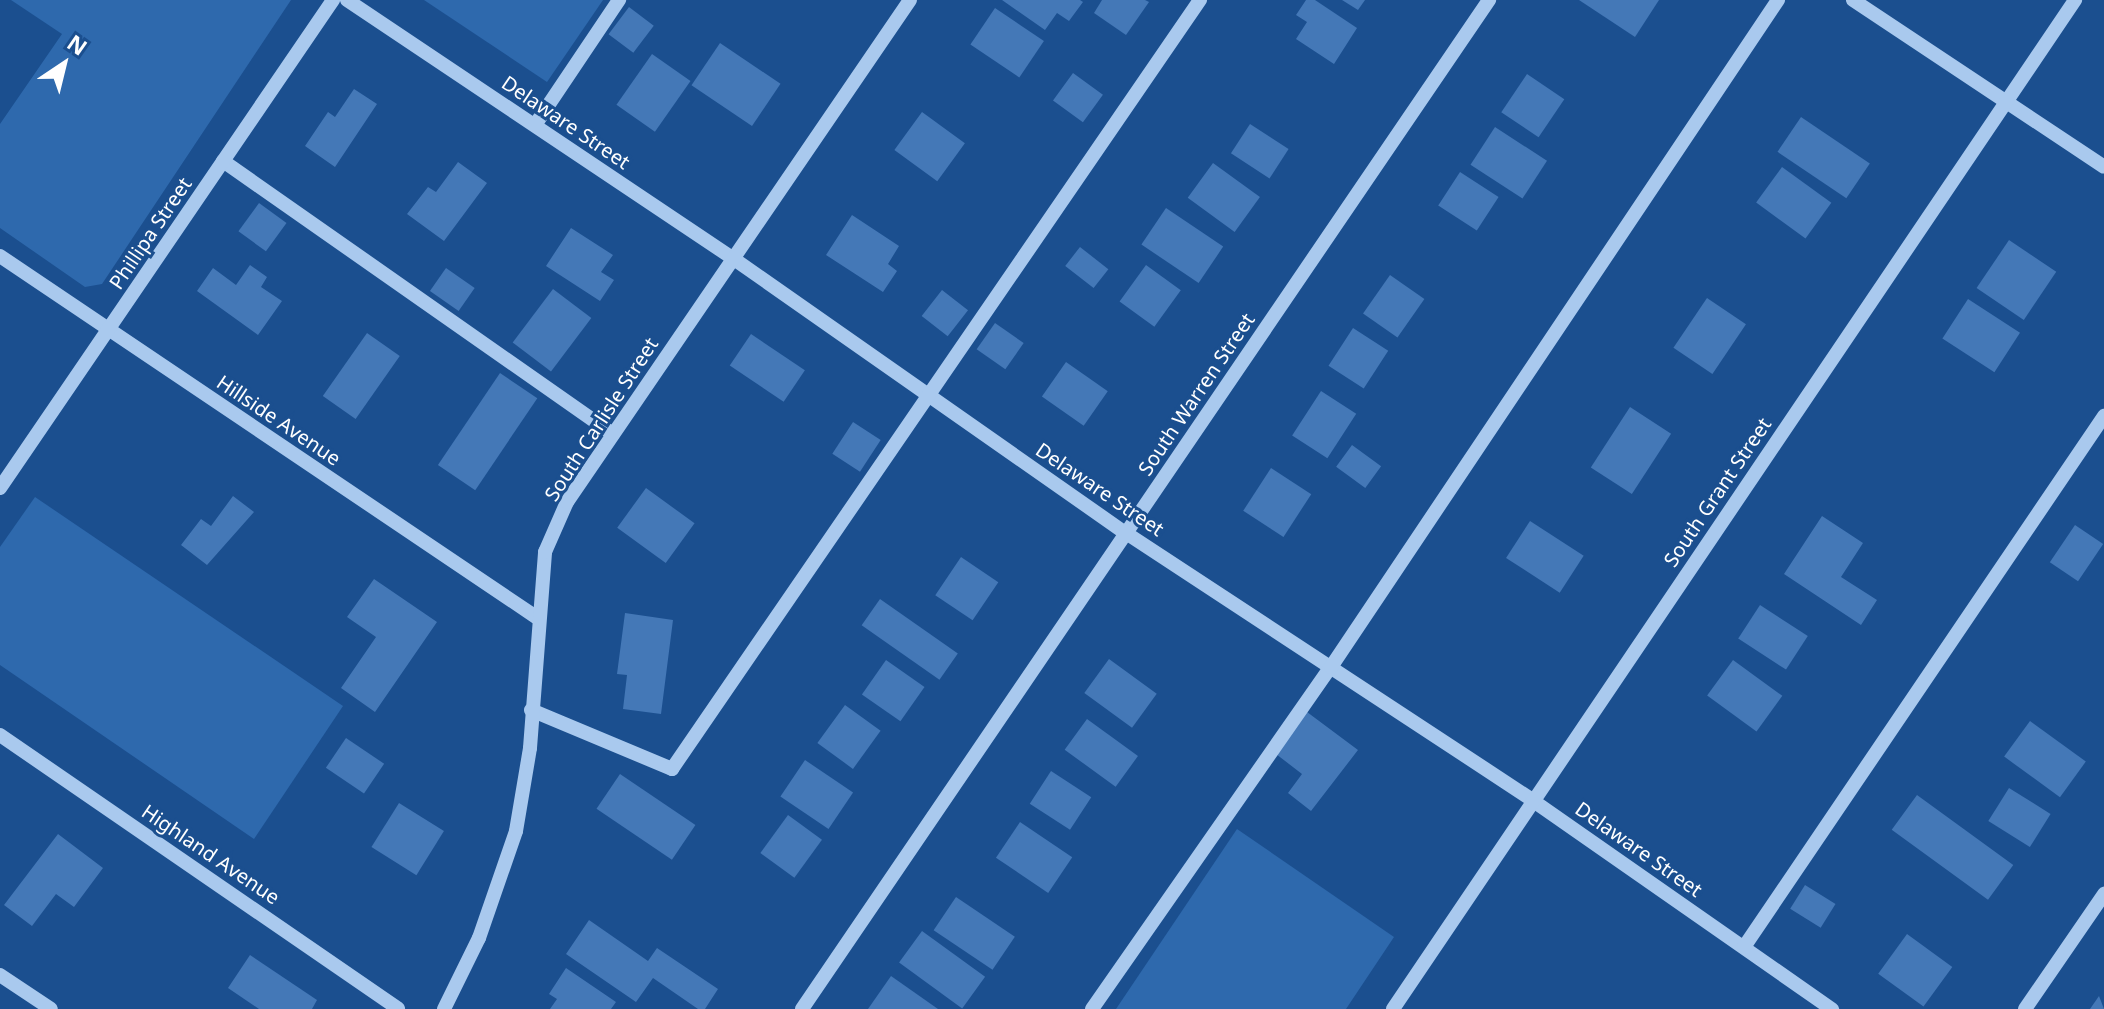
<!DOCTYPE html>
<html>
<head>
<meta charset="utf-8">
<style>
  body { margin:0 }
  #map { position:relative; width:2104px; height:1009px; overflow:hidden; background:#1b4f8f; font-family:"Noto Sans",sans-serif }
  div>[style] { position:absolute }
  [style*='--x'] { left:calc(var(--x)*1px); top:calc(var(--y)*1px); width:calc(var(--w)*1px); rotate:calc(var(--a)*1deg) }
  .green>* { inset:0; background:#2e69ad }
  .building>* { inset:0; background:#4478b7; transform-origin:0 0 }
  .minor>* { height:14px; margin:-7px; padding:0 7px; transform-origin:7px; border-radius:7px; background:#a9c9ee }
  span { translate:-50% -50%; white-space:nowrap; text-align:center; line-height:1.15; -webkit-text-stroke:6px #1b4f8f; paint-order:stroke }
  .street-label { font-size:20px; color:#fff }
  .north { position:absolute; left:24px; top:24px; width:80px; height:80px; -webkit-text-stroke:6px #1b4f8f; paint-order:stroke; rotate:35deg; font-size:22px; font-weight:700; line-height:32px; text-align:center; color:#fff }
  .north::after { content:''; display:block; margin:auto; width:28px; height:36px; background:#fff; clip-path:polygon(50% 0,100% 100%,50% 72%,0 100%) }
</style>
</head>
<body>
<div id="map">
  <div class="green">
    <div style="clip-path:polygon(11px 0,291px 0,102px 284px,85px 287px,0 228px,0 124px,62px 34px)"></div>
    <div style="clip-path:polygon(424px 0,603px 0,547px 82px)"></div>
    <div style="clip-path:polygon(35px 497px,343px 706px,254px 839px,0 665px,0 547px)"></div>
    <div style="clip-path:polygon(1237px 829px,1394px 937px,1346px 1009px,1116px 1009px)"></div>
  </div>
  <div class="building">
    <div style="clip-path:polygon(1002px 0,1080px 0,1083px 2px,1069px 21px,1057px 13px,1045px 30px)"></div>
    <div style="clip-path:polygon(1102px 0,1145px 0,1149px 2px,1126px 35px,1094px 13px)"></div>
    <div style="clip-path:polygon(1306px 0,1315px 0,1357px 28px,1334px 64px,1296px 39px,1307px 22px,1296px 15px)"></div>
    <div style="clip-path:polygon(1342px 0,1365px 0,1358px 10px)"></div>
    <div style="clip-path:polygon(1579px 0,1659px 0,1635px 37px)"></div>
    <div style="left:629px;top:7px;width:31px;height:34px;rotate:37deg"></div>
    <div style="left:995px;top:8px;width:59px;height:44px;rotate:34deg"></div>
    <div style="left:720px;top:43px;width:73px;height:51px;rotate:34deg"></div>
    <div style="left:652px;top:54px;width:47px;height:62px;rotate:35deg"></div>
    <div style="left:1073px;top:73px;width:37px;height:34px;rotate:36deg"></div>
    <div style="left:1527px;top:74px;width:45px;height:46px;rotate:34deg"></div>
    <div style="clip-path:polygon(354px 89px,377px 104px,335px 167px,305px 146px,328px 112px,335px 117px)"></div>
    <div style="left:922px;top:112px;width:53px;height:47px;rotate:36deg"></div>
    <div style="left:1801px;top:117px;width:83px;height:42px;rotate:34deg"></div>
    <div style="left:1250px;top:124px;width:46px;height:35px;rotate:33deg"></div>
    <div style="left:1495px;top:127px;width:62px;height:45px;rotate:33deg"></div>
    <div style="clip-path:polygon(458px 162px,487px 183px,444px 241px,407px 214px,428px 187px,436px 192px)"></div>
    <div style="left:1213px;top:163px;width:58px;height:43px;rotate:36deg"></div>
    <div style="left:1782px;top:167px;width:61px;height:44px;rotate:36deg"></div>
    <div style="left:1460px;top:172px;width:46px;height:40px;rotate:33deg"></div>
    <div style="left:259px;top:203px;width:34px;height:35px;rotate:36deg"></div>
    <div style="left:1166px;top:208px;width:69px;height:44px;rotate:34deg"></div>
    <div style="clip-path:polygon(852px 215px,899px 246px,888px 264px,897px 271px,883px 292px,826px 255px)"></div>
    <div style="clip-path:polygon(571px 228px,613px 255px,601px 272px,614px 280px,600px 301px,546px 266px)"></div>
    <div style="left:2009px;top:240px;width:57px;height:58px;rotate:34deg"></div>
    <div style="left:1080px;top:247px;width:36px;height:24px;rotate:38deg"></div>
    <div style="clip-path:polygon(250px 265px,267px 277px,261px 287px,282px 301px,258px 335px,197px 291px,213px 268px,236px 285px)"></div>
    <div style="left:1146px;top:265px;width:43px;height:45px;rotate:36deg"></div>
    <div style="left:446px;top:268px;width:35px;height:28px;rotate:35deg"></div>
    <div style="left:1390px;top:275px;width:42px;height:47px;rotate:35deg"></div>
    <div style="left:553px;top:289px;width:48px;height:67px;rotate:37deg"></div>
    <div style="left:942px;top:290px;width:33px;height:33px;rotate:38deg"></div>
    <div style="left:1707px;top:298px;width:47px;height:60px;rotate:34deg"></div>
    <div style="left:1968px;top:299px;width:62px;height:47px;rotate:33deg"></div>
    <div style="left:995px;top:323px;width:35px;height:32px;rotate:35deg"></div>
    <div style="left:1353px;top:328px;width:42px;height:45px;rotate:33deg"></div>
    <div style="left:367px;top:333px;width:40px;height:77px;rotate:35deg"></div>
    <div style="left:751px;top:334px;width:65px;height:38px;rotate:34deg"></div>
    <div style="left:1066px;top:362px;width:51px;height:42px;rotate:35deg"></div>
    <div style="left:500px;top:373px;width:45px;height:111px;rotate:34deg"></div>
    <div style="left:1321px;top:391px;width:42px;height:53px;rotate:33deg"></div>
    <div style="left:1630px;top:407px;width:49px;height:72px;rotate:33deg"></div>
    <div style="left:853px;top:422px;width:33px;height:38px;rotate:33deg"></div>
    <div style="left:1352px;top:445px;width:36px;height:27px;rotate:36deg"></div>
    <div style="left:1271px;top:468px;width:48px;height:51px;rotate:33deg"></div>
    <div style="left:646px;top:488px;width:60px;height:49px;rotate:36deg"></div>
    <div style="clip-path:polygon(233px 496px,254px 512px,207px 565px,181px 545px,201px 519px,211px 526px)"></div>
    <div style="clip-path:polygon(1822px 516px,1863px 543px,1841px 577px,1877px 600px,1861px 625px,1784px 574px)"></div>
    <div style="left:1530px;top:521px;width:64px;height:44px;rotate:33deg"></div>
    <div style="left:2075px;top:525px;width:34px;height:45px;rotate:34deg"></div>
    <div style="left:961px;top:557px;width:45px;height:46px;rotate:34deg"></div>
    <div style="clip-path:polygon(374px 579px,437px 622px,375px 712px,341px 688px,376px 637px,347px 617px)"></div>
    <div style="left:880px;top:599px;width:95px;height:32px;rotate:35deg"></div>
    <div style="left:1760px;top:605px;width:57px;height:40px;rotate:33deg"></div>
    <div style="clip-path:polygon(625px 613px,673px 620px,661px 714px,623px 709px,627px 675px,617px 674px)"></div>
    <div style="left:1109px;top:659px;width:59px;height:42px;rotate:36deg"></div>
    <div style="left:886px;top:660px;width:47px;height:42px;rotate:35deg"></div>
    <div style="left:1733px;top:660px;width:61px;height:44px;rotate:36deg"></div>
    <div style="left:845px;top:705px;width:44px;height:47px;rotate:36deg"></div>
    <div style="clip-path:polygon(1307px 712px,1358px 750px,1311px 811px,1288px 793px,1302px 774px,1276px 754px)"></div>
    <div style="left:1087px;top:719px;width:63px;height:38px;rotate:36deg"></div>
    <div style="left:2030px;top:721px;width:69px;height:44px;rotate:36deg"></div>
    <div style="left:346px;top:738px;width:46px;height:36px;rotate:34deg"></div>
    <div style="left:805px;top:760px;width:58px;height:44px;rotate:34deg"></div>
    <div style="left:1051px;top:771px;width:48px;height:39px;rotate:33deg"></div>
    <div style="left:620px;top:774px;width:91px;height:42px;rotate:34deg"></div>
    <div style="left:2009px;top:788px;width:49px;height:39px;rotate:32deg"></div>
    <div style="left:1917px;top:795px;width:119px;height:43px;rotate:36deg"></div>
    <div style="left:399px;top:803px;width:53px;height:52px;rotate:32deg"></div>
    <div style="left:788px;top:815px;width:42px;height:47px;rotate:36deg"></div>
    <div style="left:1020px;top:822px;width:63px;height:43px;rotate:34deg"></div>
    <div style="clip-path:polygon(58px 834px,103px 868px,74px 907px,56px 894px,32px 926px,4px 905px)"></div>
    <div style="left:1805px;top:885px;width:36px;height:28px;rotate:32deg"></div>
    <div style="left:956px;top:897px;width:71px;height:40px;rotate:34deg"></div>
    <div style="clip-path:polygon(589px 920px,648px 961px,657px 948px,718px 989px,705px 1009px,698px 1009px,653px 978px,636px 1002px,566px 954px)"></div>
    <div style="left:922px;top:931px;width:78px;height:39px;rotate:36deg"></div>
    <div style="left:1907px;top:934px;width:56px;height:49px;rotate:36deg"></div>
    <div style="clip-path:polygon(250px 955px,317px 1000px,312px 1009px,259px 1009px,228px 988px)"></div>
    <div style="clip-path:polygon(566px 968px,616px 1002px,611px 1009px,550px 1009px,557px 999px,549px 994px)"></div>
    <div style="clip-path:polygon(891px 976px,938px 1009px,868px 1009px)"></div>
    <div style="clip-path:polygon(2099px 996px,2104px 1009px,2090px 1009px)"></div>
  </div>
  <div class="minor">
    <div style="--x:347;--y:0;--w:466;--a:33.8"></div>
    <div style="--x:734;--y:259;--w:478;--a:35"></div>
    <div style="--x:1126;--y:533;--w:486;--a:33.3"></div>
    <div style="--x:1532;--y:800;--w:366;--a:34.9"></div>
    <div style="--x:1853;--y:0;--w:301;--a:33.6"></div>
    <div style="--x:535;--y:125;--w:151;--a:-56.1"></div>
    <div style="--x:223;--y:161;--w:476;--a:35"></div>
    <div style="--x:0;--y:256;--w:646;--a:33.96"></div>
    <div style="--x:0;--y:488;--w:591;--a:-55.69"></div>
    <div style="--x:531;--y:710;--w:153;--a:22.7"></div>
    <div style="--x:672;--y:769;--w:933;--a:-55.53"></div>
    <div style="--x:0;--y:735;--w:483;--a:34.5"></div>
    <div style="--x:1744;--y:947;--w:642;--a:-55.86"></div>
    <div style="--x:0;--y:975;--w:61;--a:33.7"></div>
    <div style="--x:444;--y:1009;--w:79;--a:-63.8"></div>
    <div style="--x:479;--y:938;--w:113;--a:-70.9"></div>
    <div style="--x:516;--y:831;--w:84;--a:-80.4"></div>
    <div style="--x:530;--y:748;--w:197;--a:-85.6"></div>
    <div style="--x:545;--y:552;--w:55;--a:-66.3"></div>
    <div style="--x:567;--y:502;--w:608;--a:-55.66"></div>
    <div style="--x:802;--y:1009;--w:1221;--a:-55.75"></div>
    <div style="--x:1092;--y:1009;--w:417;--a:-55.1"></div>
    <div style="--x:1331;--y:667;--w:803;--a:-56.17"></div>
    <div style="--x:1393;--y:1009;--w:1218;--a:-55.94"></div>
    <div style="--x:2025;--y:1009;--w:140;--a:-55.5"></div>
  </div>
  <div class="street-label">
    <span style="left:566px;top:122px;rotate:34deg">Delaware Street</span>
    <span style="left:150px;top:233px;rotate:-56deg">Phillipa Street</span>
    <span style="left:1196px;top:394px;rotate:-56deg">South Warren Street</span>
    <span style="left:601px;top:419px;rotate:-57deg">South Carlisle Street</span>
    <span style="left:279px;top:420px;rotate:34deg">Hillside Avenue</span>
    <span style="left:1100px;top:489px;rotate:34deg">Delaware Street</span>
    <span style="left:1717px;top:492px;rotate:-56deg">South Grant Street</span>
    <span style="left:1639px;top:849px;rotate:35deg">Delaware Street</span>
    <span style="left:211px;top:854px;rotate:34deg">Highland Avenue</span>
  </div>
  <div class="north">N</div>
</div>
</body>
</html>
